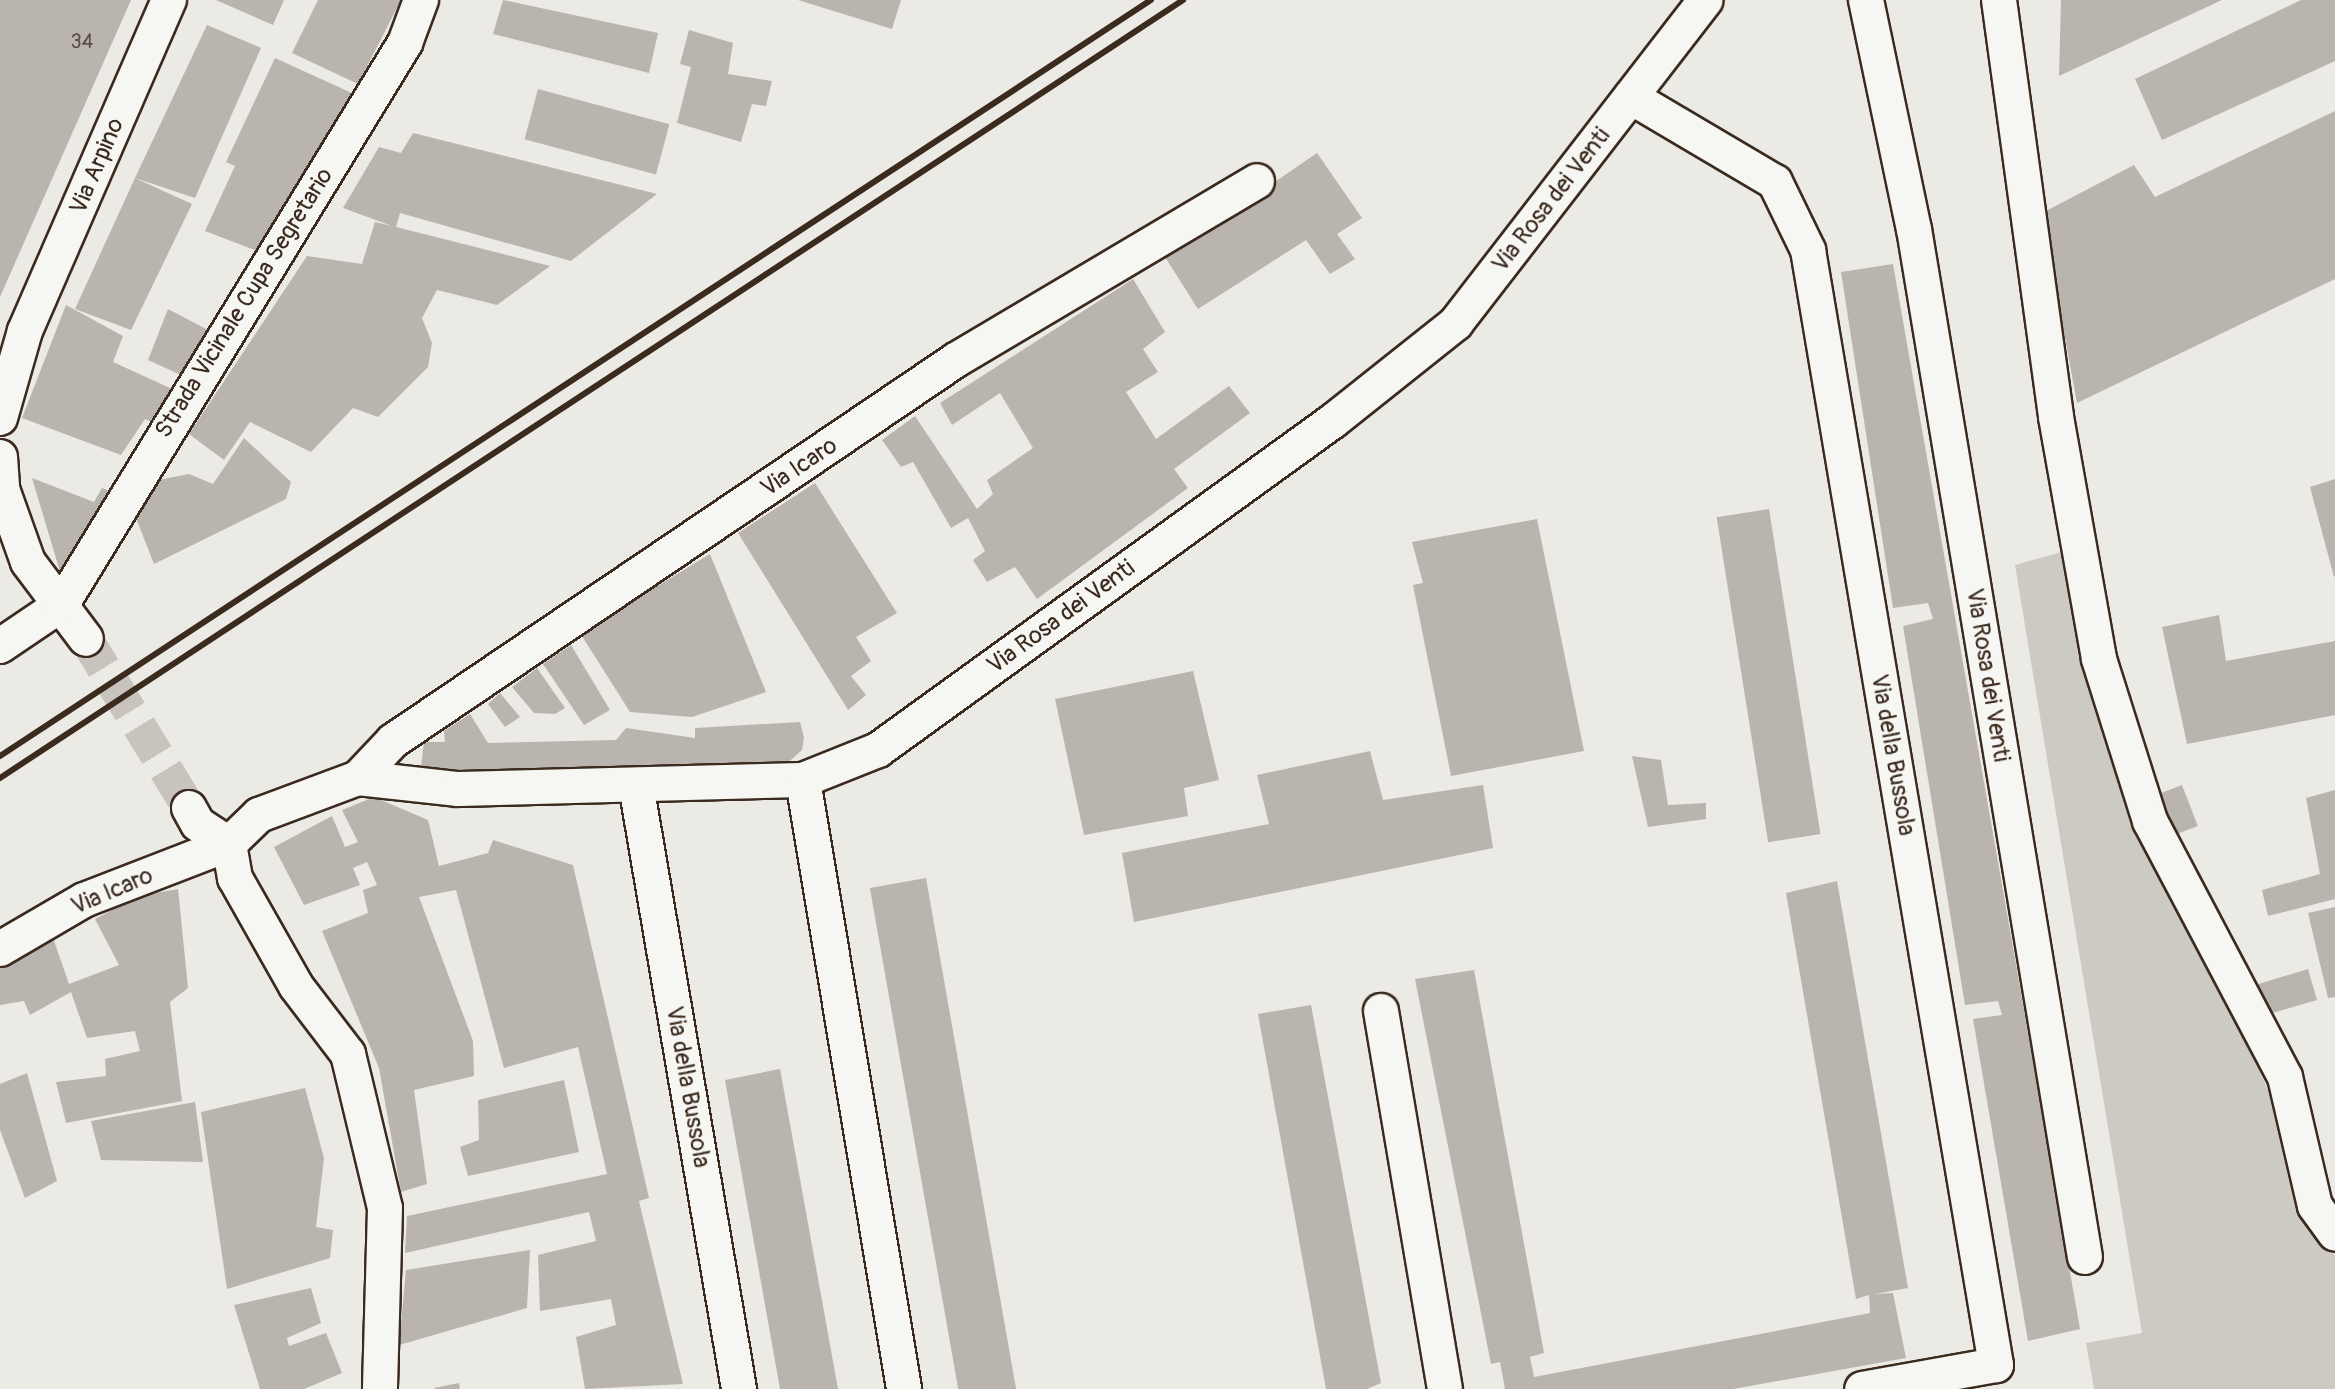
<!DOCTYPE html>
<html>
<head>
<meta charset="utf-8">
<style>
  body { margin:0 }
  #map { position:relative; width:2335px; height:1389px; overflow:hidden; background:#ebeae5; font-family:Pangolin,sans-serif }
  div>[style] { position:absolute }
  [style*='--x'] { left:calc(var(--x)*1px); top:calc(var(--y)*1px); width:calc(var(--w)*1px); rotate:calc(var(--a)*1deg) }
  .green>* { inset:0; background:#cdcac4 }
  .building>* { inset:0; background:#bab4ae; transform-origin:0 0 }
  .minor-tunnel>* { height:34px; margin-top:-17px; transform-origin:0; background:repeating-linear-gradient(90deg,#c8c4bd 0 34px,transparent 0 51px) }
  .roads { filter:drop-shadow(2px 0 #3b2a1e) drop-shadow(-2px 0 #3b2a1e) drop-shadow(0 2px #3b2a1e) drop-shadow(0 -2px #3b2a1e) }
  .minor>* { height:34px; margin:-17px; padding:0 17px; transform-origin:17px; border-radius:17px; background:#f6f6f2 }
  .rail>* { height:6px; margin:-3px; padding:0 3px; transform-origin:3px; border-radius:3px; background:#3b2a1e }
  span { translate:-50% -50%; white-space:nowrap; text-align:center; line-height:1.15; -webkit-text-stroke:8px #f6f6f2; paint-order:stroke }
  .number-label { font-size:20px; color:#5b4c42 }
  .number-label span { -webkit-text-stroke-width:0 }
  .street-label { font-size:24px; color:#3b2a1e }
</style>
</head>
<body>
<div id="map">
  <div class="green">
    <div style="clip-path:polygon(2066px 551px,2152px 847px,2274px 1102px,2302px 1194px,2335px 1256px,2335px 1389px,2094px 1389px,2086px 1343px,2142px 1333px,2015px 565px)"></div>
  </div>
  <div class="building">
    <div style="clip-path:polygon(0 0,131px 0,0 297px)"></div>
    <div style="clip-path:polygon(216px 0,284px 0,273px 25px)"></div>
    <div style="clip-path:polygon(318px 0,401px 0,358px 84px,292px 53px)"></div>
    <div style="clip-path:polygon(503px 0,658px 33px,649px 73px,493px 34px)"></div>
    <div style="clip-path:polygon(798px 0,901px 0,892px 29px)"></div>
    <div style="clip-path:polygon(2061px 0,2222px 0,2059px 76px)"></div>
    <div style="clip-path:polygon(2301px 0,2335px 0,2335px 61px,2162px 140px,2135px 79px)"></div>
    <div style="clip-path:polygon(207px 25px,261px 48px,195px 198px,135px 178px,192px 204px,131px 330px,75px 309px,135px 178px)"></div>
    <div style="clip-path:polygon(689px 30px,733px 43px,728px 74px,772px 81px,766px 106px,752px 104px,741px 142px,677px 123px,691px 67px,680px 64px)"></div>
    <div style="clip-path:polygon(275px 58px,354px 94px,257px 251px,205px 231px,235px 166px,226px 162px)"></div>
    <div style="left:538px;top:89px;width:136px;height:52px;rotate:15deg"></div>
    <div style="clip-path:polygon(2335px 111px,2335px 279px,2077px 403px,2042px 213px,2134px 165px,2155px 197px)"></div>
    <div style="clip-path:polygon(413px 133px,657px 194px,571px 261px,400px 213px,396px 227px,550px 266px,497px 305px,437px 290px,422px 318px,432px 343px,428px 367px,378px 417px,353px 408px,311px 452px,250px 422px,224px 460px,189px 434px,307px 256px,362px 264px,375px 222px,392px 226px,343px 208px,379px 147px,401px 153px)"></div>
    <div style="clip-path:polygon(1317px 153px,1362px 218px,1337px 234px,1355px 259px,1330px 274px,1306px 240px,1198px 309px,1165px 257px)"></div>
    <div style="clip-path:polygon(1893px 264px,2080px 1329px,2028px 1341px,1973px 1019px,2002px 1015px,1998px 1001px,1965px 1005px,1903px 626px,1933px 619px,1928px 603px,1893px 608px,1841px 272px)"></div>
    <div style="clip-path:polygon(1133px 279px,1165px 332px,1143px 349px,1158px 372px,1126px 392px,1156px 439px,1229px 386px,1250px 413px,1174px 469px,1188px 488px,1037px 599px,1015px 567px,987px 582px,973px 560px,985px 551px,968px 518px,951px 528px,913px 462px,901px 467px,882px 440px,915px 416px,977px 509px,993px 494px,987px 480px,1033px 448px,1000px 393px,952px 425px,940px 403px)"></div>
    <div style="clip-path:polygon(66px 305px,123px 336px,113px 362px,181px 393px,159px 425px,145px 419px,121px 455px,22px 418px)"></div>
    <div style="clip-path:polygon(168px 309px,208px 330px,181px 375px,148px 360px)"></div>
    <div style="clip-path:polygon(244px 438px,291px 482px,286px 499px,154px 564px,136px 518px,153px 481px,189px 474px,213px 484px)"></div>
    <div style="clip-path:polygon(32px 478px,94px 502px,102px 488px,128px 498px,61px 575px)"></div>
    <div style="clip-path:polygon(2335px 479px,2335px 576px,2334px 577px,2310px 487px)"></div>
    <div style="clip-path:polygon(815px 483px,897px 613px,856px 637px,871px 661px,851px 676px,866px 695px,848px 710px,738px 533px)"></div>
    <div style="left:1769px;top:509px;width:329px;height:53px;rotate:81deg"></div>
    <div style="clip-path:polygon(1537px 519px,1584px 751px,1451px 776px,1413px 585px,1423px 583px,1412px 542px)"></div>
    <div style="clip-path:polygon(710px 554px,766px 692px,692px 717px,630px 712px,580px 633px)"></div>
    <div style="clip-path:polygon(2219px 615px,2226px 661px,2335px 641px,2335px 715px,2187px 744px,2162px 627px)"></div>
    <div style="clip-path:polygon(571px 645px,610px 710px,584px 725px,543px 664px)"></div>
    <div style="clip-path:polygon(537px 668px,565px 708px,555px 714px,534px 713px,512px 687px)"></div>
    <div style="clip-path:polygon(1193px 671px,1219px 780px,1184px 788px,1188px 816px,1084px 835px,1055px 699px)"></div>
    <div style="clip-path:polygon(500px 693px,520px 717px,505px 727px,488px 704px)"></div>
    <div style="clip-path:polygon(470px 714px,488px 743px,616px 740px,626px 728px,695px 738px,695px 728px,800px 722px,804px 737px,802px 750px,784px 766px,420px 775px,424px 742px,445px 742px,444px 731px)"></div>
    <div style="clip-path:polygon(1370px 751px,1383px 800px,1483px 785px,1493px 848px,1134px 922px,1122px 853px,1269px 824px,1257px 775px)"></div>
    <div style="clip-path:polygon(1632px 756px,1661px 760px,1668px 805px,1706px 803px,1706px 819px,1648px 827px)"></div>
    <div style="left:2182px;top:785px;width:44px;height:30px;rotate:69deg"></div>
    <div style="clip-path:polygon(2335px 790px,2335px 899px,2268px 916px,2262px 890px,2320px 874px,2306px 798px)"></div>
    <div style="clip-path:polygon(374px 797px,428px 820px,439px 866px,488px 853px,493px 840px,573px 865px,649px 1198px,639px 1201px,683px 1384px,585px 1389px,576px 1337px,616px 1325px,611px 1299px,540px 1311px,538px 1255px,596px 1241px,589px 1212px,405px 1253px,407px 1216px,607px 1174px,578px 1047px,504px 1068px,456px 890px,419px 897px,473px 1041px,474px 1076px,414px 1090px,427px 1184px,401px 1192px,379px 1068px,322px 931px,368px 913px,363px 890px,377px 885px,367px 862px,353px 868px,360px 885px,304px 905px,274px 847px,332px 816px,345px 847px,358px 842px,342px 810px)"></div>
    <div style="left:926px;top:878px;width:519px;height:57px;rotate:80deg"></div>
    <div style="clip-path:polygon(1837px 881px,1908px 1288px,1875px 1294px,1893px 1293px,1906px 1358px,1733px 1389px,1505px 1389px,1500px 1362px,1491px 1364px,1415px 979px,1474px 970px,1544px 1353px,1530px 1357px,1534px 1377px,1870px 1313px,1869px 1295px,1856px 1299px,1786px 893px)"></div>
    <div style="clip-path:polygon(178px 889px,188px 988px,170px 1002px,182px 1101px,66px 1123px,56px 1082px,106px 1076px,105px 1059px,140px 1051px,135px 1031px,87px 1038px,71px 992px,30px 1015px,24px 1001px,0 1005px,0 967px,52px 935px,69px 984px,119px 965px,95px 919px,139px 896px)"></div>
    <div style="clip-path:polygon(2335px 907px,2335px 997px,2328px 998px,2308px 913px)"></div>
    <div style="clip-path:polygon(2308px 969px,2317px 1000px,2269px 1014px,2252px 986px)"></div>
    <div style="clip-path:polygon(1311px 1005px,1381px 1383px,1367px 1389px,1326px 1389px,1258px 1014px)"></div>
    <div style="clip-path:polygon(780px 1069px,823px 1306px,838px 1389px,780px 1389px,725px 1080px)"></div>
    <div style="clip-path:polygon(27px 1073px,57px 1181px,25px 1198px,0 1130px,0 1084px)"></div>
    <div style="clip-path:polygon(564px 1080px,579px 1152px,468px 1176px,460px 1147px,479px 1140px,478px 1100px)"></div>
    <div style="clip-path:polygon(305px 1088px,324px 1158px,316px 1227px,333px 1230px,330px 1258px,227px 1289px,201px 1112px)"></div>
    <div style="clip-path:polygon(195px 1102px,203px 1162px,101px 1160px,91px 1121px)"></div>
    <div style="clip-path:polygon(530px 1250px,527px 1308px,399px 1345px,406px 1270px)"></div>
    <div style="clip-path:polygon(311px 1288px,321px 1323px,287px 1338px,289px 1346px,326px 1333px,342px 1373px,304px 1389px,260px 1389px,234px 1305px)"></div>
    <div style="clip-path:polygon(459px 1383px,460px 1389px,435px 1389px,434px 1388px)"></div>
  </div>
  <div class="minor-tunnel">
    <div style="--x:86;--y:639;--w:198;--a:58.6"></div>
  </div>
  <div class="roads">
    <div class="minor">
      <div style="--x:1866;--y:0;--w:234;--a:78.2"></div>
      <div style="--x:1914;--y:229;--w:1042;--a:80.56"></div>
      <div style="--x:1999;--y:0;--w:421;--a:82.2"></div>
      <div style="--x:2056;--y:417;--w:246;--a:79.9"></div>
      <div style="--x:2099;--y:659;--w:170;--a:72.5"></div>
      <div style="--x:2150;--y:821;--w:289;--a:62.2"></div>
      <div style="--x:2285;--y:1077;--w:132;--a:76.9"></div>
      <div style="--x:2315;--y:1206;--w:34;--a:54"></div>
      <div style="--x:1631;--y:97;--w:167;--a:30.6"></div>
      <div style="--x:1775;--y:182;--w:76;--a:64.1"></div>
      <div style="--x:1808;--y:250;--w:1131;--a:80.43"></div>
      <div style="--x:1996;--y:1365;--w:136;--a:169.8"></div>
      <div style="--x:0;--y:418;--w:91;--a:-74"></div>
      <div style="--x:25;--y:331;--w:361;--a:-66.5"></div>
      <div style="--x:0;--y:457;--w:32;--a:86"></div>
      <div style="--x:2;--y:489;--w:77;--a:70.4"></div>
      <div style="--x:28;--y:562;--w:96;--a:53"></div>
      <div style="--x:0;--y:646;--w:75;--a:-34.1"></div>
      <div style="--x:62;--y:604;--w:658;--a:-58.56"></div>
      <div style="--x:405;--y:43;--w:46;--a:-69.6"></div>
      <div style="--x:358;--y:778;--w:51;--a:-46.6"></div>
      <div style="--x:393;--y:741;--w:680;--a:-34.09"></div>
      <div style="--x:956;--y:360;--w:350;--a:-30.7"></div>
      <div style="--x:803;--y:780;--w:617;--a:80.58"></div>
      <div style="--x:636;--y:785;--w:613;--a:80.32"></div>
      <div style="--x:189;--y:808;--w:18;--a:61"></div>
      <div style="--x:198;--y:824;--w:37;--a:33"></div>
      <div style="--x:229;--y:844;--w:42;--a:-44"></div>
      <div style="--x:259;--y:815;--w:106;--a:-20.5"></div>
      <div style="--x:358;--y:778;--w:101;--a:6.3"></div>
      <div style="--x:458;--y:789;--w:345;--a:-1.5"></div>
      <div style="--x:803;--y:780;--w:81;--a:-21.8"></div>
      <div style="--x:878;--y:750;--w:561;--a:-35.87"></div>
      <div style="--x:1333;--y:421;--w:157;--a:-38.5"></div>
      <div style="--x:1456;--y:323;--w:408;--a:-52.3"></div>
      <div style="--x:229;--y:844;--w:35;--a:80"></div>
      <div style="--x:235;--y:878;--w:124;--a:60.5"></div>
      <div style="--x:296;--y:986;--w:86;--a:52.6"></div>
      <div style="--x:348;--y:1054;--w:158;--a:76.5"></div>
      <div style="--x:385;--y:1208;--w:181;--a:91.6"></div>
      <div style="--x:0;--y:949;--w:97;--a:-30.3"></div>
      <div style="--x:84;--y:900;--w:155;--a:-21.1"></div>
      <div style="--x:1381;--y:1011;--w:383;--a:80.4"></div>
    </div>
  </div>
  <div class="rail">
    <div style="--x:0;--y:756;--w:1377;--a:-33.3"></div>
    <div style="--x:0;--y:778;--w:1416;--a:-33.33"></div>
  </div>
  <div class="number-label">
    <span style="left:82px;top:41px">34</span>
  </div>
  <div class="street-label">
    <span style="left:97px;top:166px;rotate:-67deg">Via Arpino</span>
    <span style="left:1551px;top:200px;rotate:-52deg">Via Rosa dei Venti</span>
    <span style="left:244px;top:303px;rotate:-58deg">Strada Vicinale Cupa Segretario</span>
    <span style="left:799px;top:467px;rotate:-34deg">Via Icaro</span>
    <span style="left:1061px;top:617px;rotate:-36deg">Via Rosa dei Venti</span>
    <span style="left:1988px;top:675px;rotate:81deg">Via Rosa dei Venti</span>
    <span style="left:1893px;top:755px;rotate:80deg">Via della Bussola</span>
    <span style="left:112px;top:891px;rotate:-23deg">Via Icaro</span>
    <span style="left:688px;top:1087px;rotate:80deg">Via della Bussola</span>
  </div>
</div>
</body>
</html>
